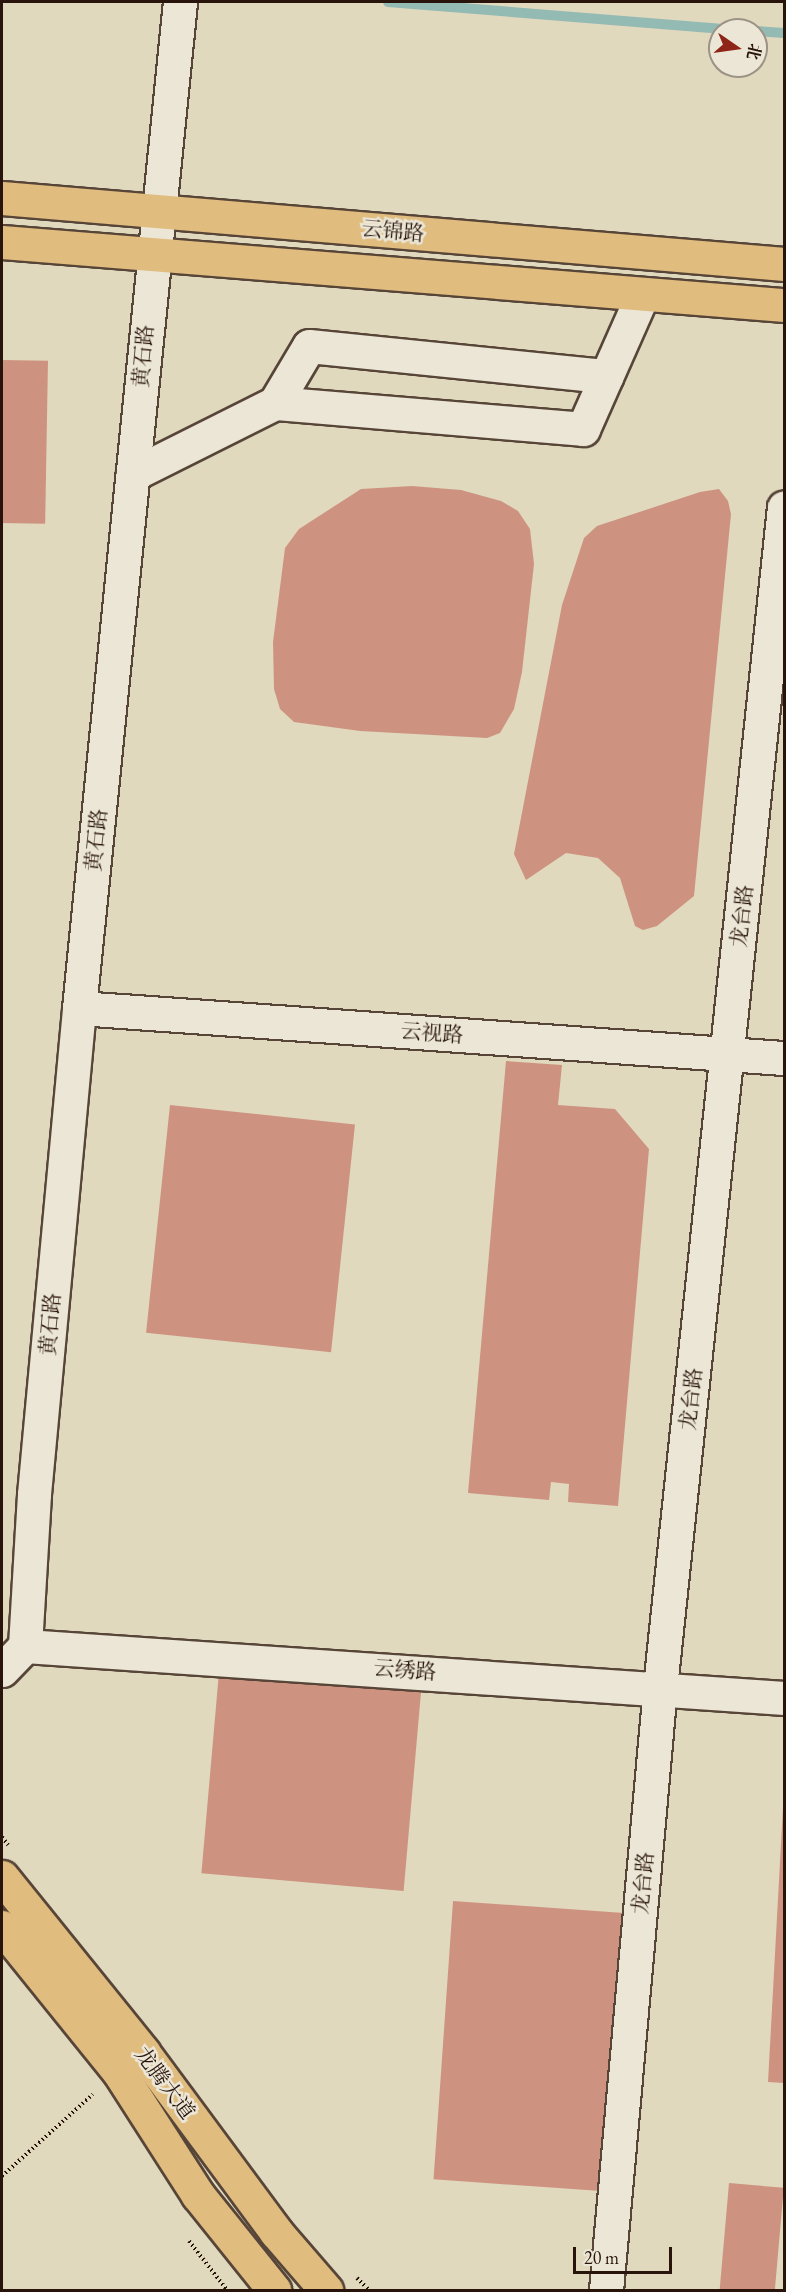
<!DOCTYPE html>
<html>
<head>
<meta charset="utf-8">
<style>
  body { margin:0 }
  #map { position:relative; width:786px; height:2292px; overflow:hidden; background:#e0d9be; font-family:"EB Garamond","Noto Serif SC",serif }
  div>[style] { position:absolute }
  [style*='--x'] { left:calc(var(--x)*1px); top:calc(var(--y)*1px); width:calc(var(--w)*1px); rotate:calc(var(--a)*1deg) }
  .stream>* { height:10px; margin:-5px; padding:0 5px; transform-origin:5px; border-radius:5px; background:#94bab4 }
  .building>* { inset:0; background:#ce9380; transform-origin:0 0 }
  .path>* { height:4px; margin-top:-2px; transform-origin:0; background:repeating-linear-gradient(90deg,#29140c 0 1.5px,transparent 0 4.5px) }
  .roads { filter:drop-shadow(2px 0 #574538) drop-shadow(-2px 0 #574538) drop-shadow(0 2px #574538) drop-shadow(0 -2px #574538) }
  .minor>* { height:33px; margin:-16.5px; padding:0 16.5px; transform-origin:16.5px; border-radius:16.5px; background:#ebe6d5 }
  .major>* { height:33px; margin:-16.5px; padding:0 16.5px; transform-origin:16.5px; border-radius:16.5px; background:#e0bc7f }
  span { translate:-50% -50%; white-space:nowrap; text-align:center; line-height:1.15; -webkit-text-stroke:5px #ebe6d5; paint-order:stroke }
  .street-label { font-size:21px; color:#29140c }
  .frame { position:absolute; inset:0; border:3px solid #29140c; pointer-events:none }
  .north { position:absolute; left:708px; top:18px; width:60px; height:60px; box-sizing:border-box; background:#ebe6d5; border:2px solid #9d9285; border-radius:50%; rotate:103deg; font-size:16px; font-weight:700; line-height:24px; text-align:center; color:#29140c }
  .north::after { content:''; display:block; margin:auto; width:21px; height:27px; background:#8f2418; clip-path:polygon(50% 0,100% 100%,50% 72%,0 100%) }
  .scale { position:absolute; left:573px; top:2247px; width:99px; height:27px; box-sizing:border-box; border:3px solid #29140c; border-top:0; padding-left:8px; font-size:18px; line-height:21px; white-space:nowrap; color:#29140c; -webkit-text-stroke:4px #ebe6d5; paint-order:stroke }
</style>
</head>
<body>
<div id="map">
  <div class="stream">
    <div style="--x:388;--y:2;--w:352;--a:4.6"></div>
    <div style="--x:756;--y:31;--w:28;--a:4"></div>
  </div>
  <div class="building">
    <div style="left:2px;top:360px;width:46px;height:163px;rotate:1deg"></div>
    <div style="clip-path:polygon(412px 486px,461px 490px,501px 501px,518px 511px,530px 529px,534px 564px,522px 672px,514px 709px,500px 733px,487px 738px,360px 731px,294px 722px,280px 709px,274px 689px,273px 642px,285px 548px,299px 529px,361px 489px)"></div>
    <div style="clip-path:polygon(719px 489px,728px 501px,731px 514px,694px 896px,657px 926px,643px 930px,635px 926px,620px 878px,598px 858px,566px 853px,526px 880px,514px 854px,562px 605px,584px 538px,597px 526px,700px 492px)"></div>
    <div style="clip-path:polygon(506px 1061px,562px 1065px,558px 1105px,615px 1109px,649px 1149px,618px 1506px,568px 1502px,569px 1484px,551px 1482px,549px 1500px,468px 1493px)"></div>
    <div style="left:170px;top:1105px;width:186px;height:229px;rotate:6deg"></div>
    <div style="left:219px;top:1672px;width:203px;height:202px;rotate:5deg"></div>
    <div style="clip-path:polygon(783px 1807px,784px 1807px,784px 2083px,768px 2082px)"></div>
    <div style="left:453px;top:1901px;width:182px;height:279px;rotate:4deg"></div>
    <div style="left:729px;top:2183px;width:55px;height:107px;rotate:5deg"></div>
  </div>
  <div class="path">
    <div style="--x:2;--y:1837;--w:10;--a:53"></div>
    <div style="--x:2;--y:2176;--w:122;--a:-42"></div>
    <div style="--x:189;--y:2241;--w:62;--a:52.2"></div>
    <div style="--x:357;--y:2278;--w:17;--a:45"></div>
  </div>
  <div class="roads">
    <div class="minor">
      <div style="--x:275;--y:403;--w:66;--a:-59.2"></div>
      <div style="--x:309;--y:346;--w:299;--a:5.8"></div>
      <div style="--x:133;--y:474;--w:159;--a:-26.6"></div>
      <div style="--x:275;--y:403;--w:309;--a:4.8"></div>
      <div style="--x:583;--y:429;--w:145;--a:-66.1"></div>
      <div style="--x:79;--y:1008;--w:707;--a:4.06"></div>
      <div style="--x:25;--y:1646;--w:761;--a:3.92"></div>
      <div style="--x:2;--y:1670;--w:33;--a:-46"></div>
      <div style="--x:25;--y:1646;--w:152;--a:-86.6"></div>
      <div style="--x:34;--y:1494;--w:488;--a:-84.7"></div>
      <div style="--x:79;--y:1008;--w:1011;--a:-84.27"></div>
      <div style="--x:606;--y:2290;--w:605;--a:-84.88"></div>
      <div style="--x:660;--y:1687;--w:1186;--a:-84"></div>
    </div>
    <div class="major">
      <div style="--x:2;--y:198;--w:785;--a:4.82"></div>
      <div style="--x:2;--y:242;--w:785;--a:4.61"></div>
      <div style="--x:2;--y:1877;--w:225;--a:51.1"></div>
      <div style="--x:143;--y:2052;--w:224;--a:53.5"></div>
      <div style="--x:276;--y:2232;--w:77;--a:49.2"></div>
      <div style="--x:2;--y:1927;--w:186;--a:51.1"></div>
      <div style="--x:119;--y:2072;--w:146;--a:57.3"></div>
      <div style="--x:198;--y:2195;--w:122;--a:51.3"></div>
    </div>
  </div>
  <div class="street-label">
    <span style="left:393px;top:231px;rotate:5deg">云锦路</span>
    <span style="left:143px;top:356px;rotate:-85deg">黄石路</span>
    <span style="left:96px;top:840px;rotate:-84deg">黄石路</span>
    <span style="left:742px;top:916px;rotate:-84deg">龙台路</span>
    <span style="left:432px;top:1033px;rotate:4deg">云视路</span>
    <span style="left:50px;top:1324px;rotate:-85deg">黄石路</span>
    <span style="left:691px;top:1399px;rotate:-84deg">龙台路</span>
    <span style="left:405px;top:1670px;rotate:4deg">云绣路</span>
    <span style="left:643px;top:1883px;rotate:-85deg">龙台路</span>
    <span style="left:165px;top:2083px;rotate:53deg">龙腾大道</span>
  </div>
  <div class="frame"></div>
  <div class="north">北</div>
  <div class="scale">20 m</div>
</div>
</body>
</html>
